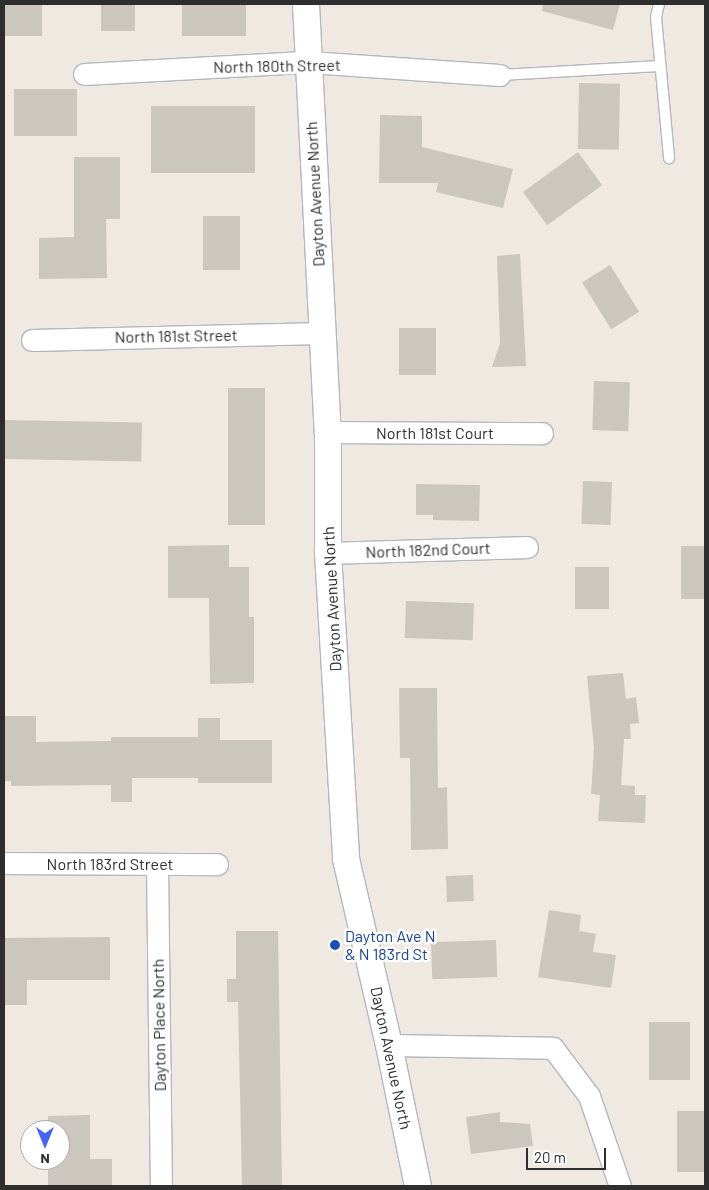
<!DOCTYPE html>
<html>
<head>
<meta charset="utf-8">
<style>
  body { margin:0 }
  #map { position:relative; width:709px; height:1190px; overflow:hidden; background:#efe9e1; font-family:Barlow,sans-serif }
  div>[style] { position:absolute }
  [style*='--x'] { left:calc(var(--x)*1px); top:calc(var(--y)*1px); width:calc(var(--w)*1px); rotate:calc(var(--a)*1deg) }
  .building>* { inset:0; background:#cbc7bf; transform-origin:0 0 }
  .roads { filter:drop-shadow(1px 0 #b4b7c1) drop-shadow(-1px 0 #b4b7c1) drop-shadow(0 1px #b4b7c1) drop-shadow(0 -1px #b4b7c1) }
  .service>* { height:10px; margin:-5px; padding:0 5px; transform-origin:5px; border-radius:5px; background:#fff }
  .minor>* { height:21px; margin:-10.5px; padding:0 10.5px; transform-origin:10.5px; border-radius:10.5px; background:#fff }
  .tertiary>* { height:26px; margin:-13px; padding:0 13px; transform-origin:13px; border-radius:13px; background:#fff }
  .dots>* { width:14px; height:14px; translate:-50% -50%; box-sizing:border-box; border:2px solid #fff; border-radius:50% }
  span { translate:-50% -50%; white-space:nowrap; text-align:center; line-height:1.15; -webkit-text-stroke:5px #fff; paint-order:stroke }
  .street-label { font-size:16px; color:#2e2e2e }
  .transit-label { font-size:16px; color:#164399 }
  .left { translate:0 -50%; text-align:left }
  .frame { position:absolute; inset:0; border:5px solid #2e2e2e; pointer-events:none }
  .north { position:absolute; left:20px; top:1120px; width:50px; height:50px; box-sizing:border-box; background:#fff; border:1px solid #ababab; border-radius:50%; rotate:180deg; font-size:14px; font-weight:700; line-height:20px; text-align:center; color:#2e2e2e }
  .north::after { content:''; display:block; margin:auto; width:18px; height:22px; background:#4264fb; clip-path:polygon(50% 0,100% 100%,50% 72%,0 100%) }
  .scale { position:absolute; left:526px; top:1148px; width:80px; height:22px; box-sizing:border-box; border:2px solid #2e2e2e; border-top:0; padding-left:6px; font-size:15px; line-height:18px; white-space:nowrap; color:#2e2e2e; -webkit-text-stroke:4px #fff; paint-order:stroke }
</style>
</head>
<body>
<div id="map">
  <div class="building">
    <div style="left:4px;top:4px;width:38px;height:32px"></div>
    <div style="left:101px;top:4px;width:34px;height:27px"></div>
    <div style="left:182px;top:4px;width:64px;height:32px"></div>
    <div style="clip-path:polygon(543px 4px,620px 4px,613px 30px,542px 11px)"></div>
    <div style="left:579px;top:83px;width:41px;height:66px;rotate:1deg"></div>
    <div style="left:14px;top:89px;width:63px;height:47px"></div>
    <div style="left:255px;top:106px;width:67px;height:104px;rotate:90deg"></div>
    <div style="clip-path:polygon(380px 115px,422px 116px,422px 147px,513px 169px,503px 208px,436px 192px,438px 183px,379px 183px)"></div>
    <div style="left:578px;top:152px;width:41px;height:68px;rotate:54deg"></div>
    <div style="clip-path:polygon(74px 157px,120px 157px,120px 219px,106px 219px,107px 278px,39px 279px,39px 238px,74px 237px)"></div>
    <div style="left:240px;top:216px;width:54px;height:37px;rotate:90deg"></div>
    <div style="clip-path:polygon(520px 254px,526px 366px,492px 367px,500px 343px,497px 256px)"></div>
    <div style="left:610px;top:265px;width:55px;height:33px;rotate:58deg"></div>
    <div style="left:399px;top:328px;width:37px;height:47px"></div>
    <div style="left:594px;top:381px;width:36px;height:49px;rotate:2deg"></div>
    <div style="left:228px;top:388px;width:37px;height:137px"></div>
    <div style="left:4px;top:420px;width:138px;height:39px;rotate:1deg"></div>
    <div style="left:583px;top:481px;width:29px;height:43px;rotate:2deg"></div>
    <div style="clip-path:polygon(416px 484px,480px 485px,479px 521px,433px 520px,433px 515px,416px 515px)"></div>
    <div style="clip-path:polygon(229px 545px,229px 567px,249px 567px,249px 617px,254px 617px,254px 683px,210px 684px,209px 598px,168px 598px,168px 546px)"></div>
    <div style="left:681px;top:546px;width:24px;height:53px"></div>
    <div style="left:575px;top:567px;width:34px;height:42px"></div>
    <div style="left:406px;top:601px;width:68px;height:37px;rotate:2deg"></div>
    <div style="clip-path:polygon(623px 673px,626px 699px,636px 697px,639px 723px,630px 724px,631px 739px,624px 739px,621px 785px,635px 786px,635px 795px,646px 795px,645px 823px,598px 821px,600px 795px,591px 794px,594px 748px,587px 676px)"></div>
    <div style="clip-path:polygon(399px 688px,437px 688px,438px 788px,447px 787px,448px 849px,411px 850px,410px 758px,400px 758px)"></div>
    <div style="clip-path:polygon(4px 716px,36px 716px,36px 742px,111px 741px,111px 737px,198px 737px,198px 718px,220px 718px,220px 740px,272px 740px,272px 783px,198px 783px,198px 778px,132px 778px,132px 802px,111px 802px,111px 785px,11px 786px,11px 781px,4px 781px)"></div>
    <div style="left:473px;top:875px;width:26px;height:27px;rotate:88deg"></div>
    <div style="clip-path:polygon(549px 910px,581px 915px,579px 931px,596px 934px,593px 952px,616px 955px,611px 988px,538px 977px)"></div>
    <div style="clip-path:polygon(236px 931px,278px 931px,282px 1186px,242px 1186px,238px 1002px,227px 1002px,227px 979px,236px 979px)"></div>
    <div style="clip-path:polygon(110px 937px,110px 980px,27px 980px,27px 1005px,4px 1005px,4px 938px)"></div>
    <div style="left:496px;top:940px;width:37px;height:65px;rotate:88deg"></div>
    <div style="left:649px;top:1022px;width:41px;height:58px"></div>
    <div style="left:677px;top:1111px;width:28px;height:61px"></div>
    <div style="clip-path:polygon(500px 1112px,500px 1122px,530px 1124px,533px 1146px,471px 1154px,466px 1117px)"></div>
    <div style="clip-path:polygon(90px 1115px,90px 1159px,112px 1159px,112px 1186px,48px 1185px,48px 1160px,60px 1160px,60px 1130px,48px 1130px,48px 1116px)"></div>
  </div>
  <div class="roads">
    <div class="service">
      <div style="--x:659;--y:4;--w:13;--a:103"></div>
      <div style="--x:656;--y:17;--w:142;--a:84.7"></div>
      <div style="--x:500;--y:75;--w:160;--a:-3.2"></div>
    </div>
    <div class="minor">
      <div style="--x:84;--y:74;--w:225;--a:-3.1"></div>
      <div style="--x:309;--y:62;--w:191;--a:3.9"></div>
      <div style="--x:32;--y:340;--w:289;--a:-1.4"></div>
      <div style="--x:328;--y:432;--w:214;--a:0.3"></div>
      <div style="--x:328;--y:553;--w:199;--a:-1.7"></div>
      <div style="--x:4;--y:863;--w:213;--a:0.3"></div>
      <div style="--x:157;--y:864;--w:322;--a:89.3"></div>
      <div style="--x:389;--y:1045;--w:164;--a:1"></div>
      <div style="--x:553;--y:1048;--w:60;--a:53.1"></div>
      <div style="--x:589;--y:1096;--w:95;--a:71"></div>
    </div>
    <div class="tertiary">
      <div style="--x:306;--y:4;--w:429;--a:87.1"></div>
      <div style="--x:328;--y:432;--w:121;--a:90"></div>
      <div style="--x:328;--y:553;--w:307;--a:86.6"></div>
      <div style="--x:346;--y:859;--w:191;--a:77"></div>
      <div style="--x:389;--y:1045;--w:144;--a:78.4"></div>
    </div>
  </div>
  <div class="dots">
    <div style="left:335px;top:945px;background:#1a4fb4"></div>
  </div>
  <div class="street-label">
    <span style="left:277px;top:66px;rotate:-1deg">North 180th Street</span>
    <span style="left:315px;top:194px;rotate:-93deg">Dayton Avenue North</span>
    <span style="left:176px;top:336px;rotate:-1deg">North 181st Street</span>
    <span style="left:435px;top:433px">North 181st Court</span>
    <span style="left:428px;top:550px;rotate:-2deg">North 182nd Court</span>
    <span style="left:332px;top:599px;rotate:-93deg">Dayton Avenue North</span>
    <span style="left:110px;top:864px">North 183rd Street</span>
    <span style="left:159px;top:1025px;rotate:-91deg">Dayton Place North</span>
    <span style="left:391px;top:1058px;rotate:78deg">Dayton Avenue North</span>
  </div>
  <div class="transit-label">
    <span class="left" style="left:345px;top:945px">Dayton Ave N<br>&amp; N 183rd St</span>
  </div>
  <div class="frame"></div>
  <div class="north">N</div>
  <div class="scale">20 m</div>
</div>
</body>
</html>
